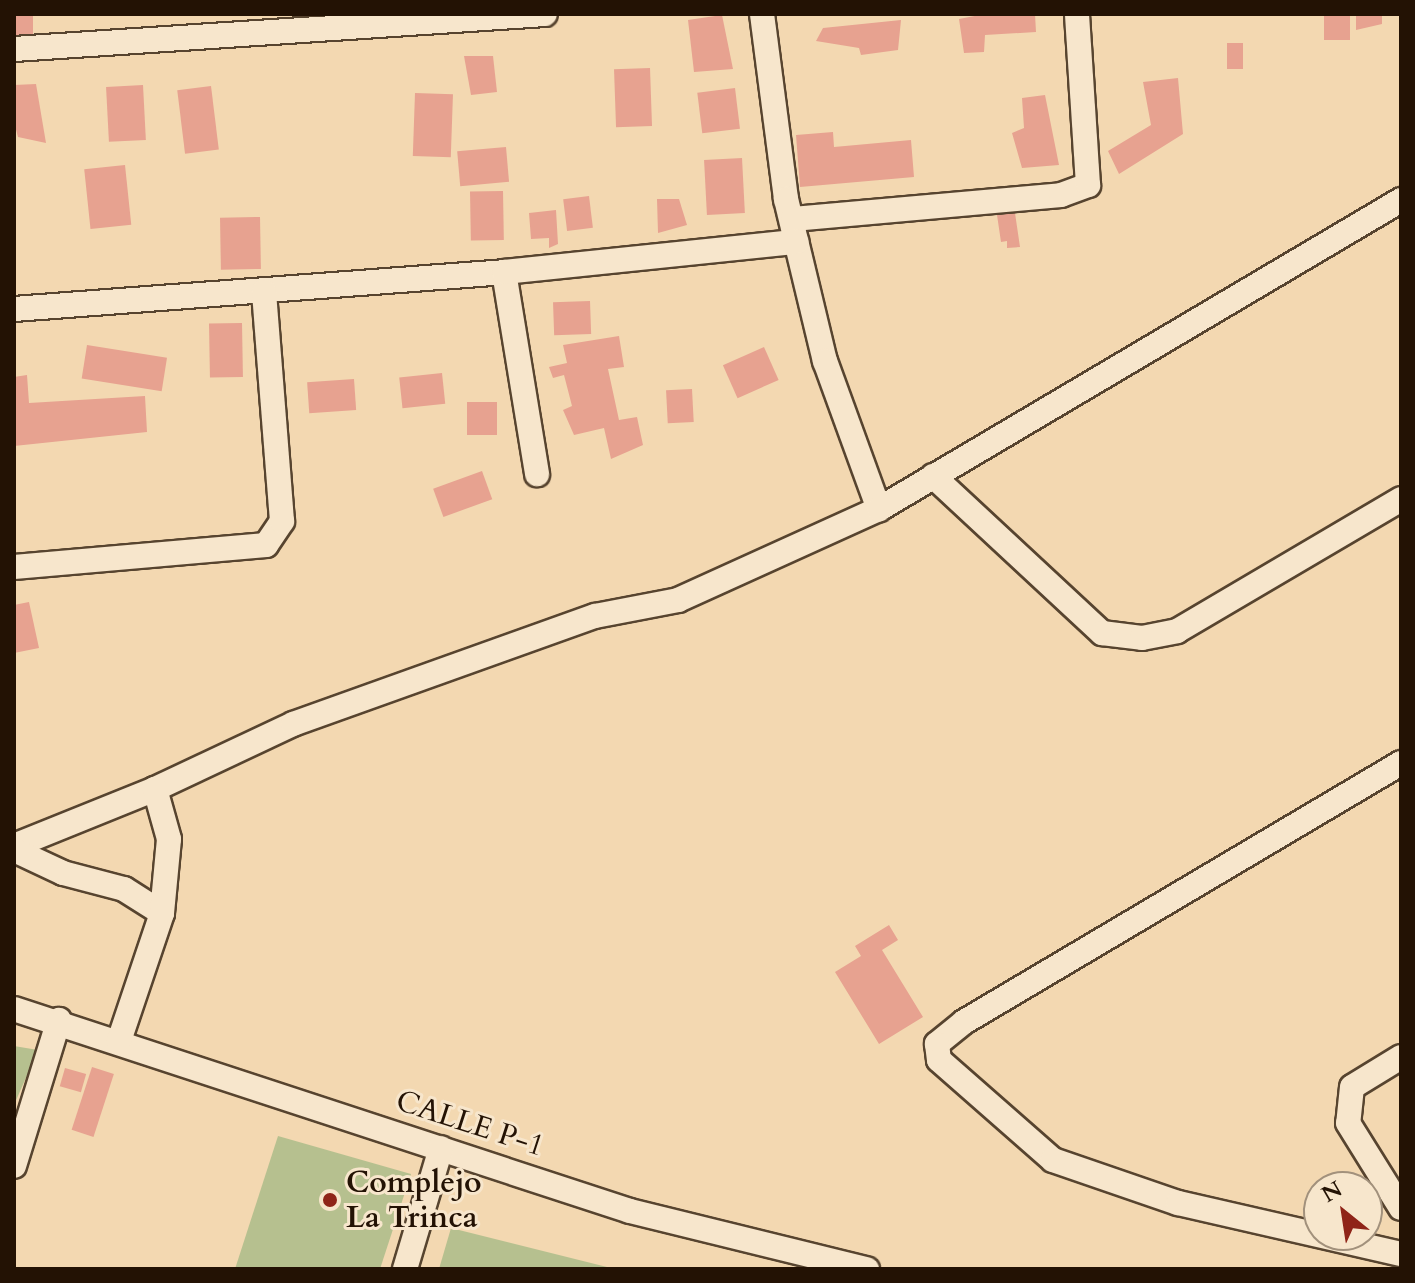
<!DOCTYPE html>
<html>
<head>
<meta charset="utf-8">
<style>
  body { margin:0 }
  #map { position:relative; width:1415px; height:1283px; overflow:hidden; background:#f3d8b1; font-family:Cardo,serif }
  div>[style] { position:absolute }
  [style*='--x'] { left:calc(var(--x)*1px); top:calc(var(--y)*1px); width:calc(var(--w)*1px); rotate:calc(var(--a)*1deg) }
  .green>* { inset:0; background:#b6c08f }
  .building>* { inset:0; background:#e7a290; transform-origin:0 0 }
  .roads { filter:drop-shadow(2px 0 #57442f) drop-shadow(-2px 0 #57442f) drop-shadow(0 2px #57442f) drop-shadow(0 -2px #57442f) }
  .street>* { height:24px; margin:-12px; padding:0 12px; transform-origin:12px; border-radius:12px; background:#f7e6cc }
  .dots>* { width:22px; height:22px; translate:-50% -50%; box-sizing:border-box; border:4px solid #f7e6cc; border-radius:50% }
  span { translate:-50% -50%; white-space:nowrap; text-align:center; line-height:1.15; -webkit-text-stroke:6px #f7e6cc; paint-order:stroke }
  .street-label { font-size:30px; color:#231204 }
  .poi-label { font-size:30px; color:#231204; font-weight:700 }
  .left { translate:0 -50%; text-align:left }
  .frame { position:absolute; inset:0; border:16px solid #231204; pointer-events:none }
  .north { position:absolute; left:1303px; top:1171px; width:80px; height:80px; box-sizing:border-box; background:#f7e6cc; border:2px solid #a2917c; border-radius:50%; rotate:330deg; font-size:22px; font-weight:700; line-height:32px; text-align:center; color:#231204 }
  .north::after { content:''; display:block; margin:auto; width:28px; height:36px; background:#8f2418; clip-path:polygon(50% 0,100% 100%,50% 72%,0 100%) }
</style>
</head>
<body>
<div id="map">
  <div class="green">
    <div style="clip-path:polygon(14px 1046px,38px 1050px,14px 1105px)"></div>
    <div style="clip-path:polygon(278px 1136px,411px 1174px,380px 1269px,235px 1269px)"></div>
    <div style="clip-path:polygon(451px 1228px,615px 1269px,439px 1269px)"></div>
  </div>
  <div class="building">
    <div style="left:14px;top:14px;width:19px;height:23px"></div>
    <div style="clip-path:polygon(985px 14px,1035px 14px,1036px 32px,985px 35px,984px 52px,964px 53px,959px 19px)"></div>
    <div style="left:1324px;top:14px;width:26px;height:26px"></div>
    <div style="clip-path:polygon(1356px 14px,1382px 14px,1382px 24px,1356px 30px)"></div>
    <div style="clip-path:polygon(722px 15px,733px 69px,694px 72px,688px 20px)"></div>
    <div style="clip-path:polygon(901px 20px,898px 50px,861px 55px,859px 48px,816px 41px,823px 28px)"></div>
    <div style="left:1227px;top:43px;width:16px;height:26px"></div>
    <div style="clip-path:polygon(464px 56px,493px 56px,497px 92px,471px 95px)"></div>
    <div style="left:650px;top:68px;width:58px;height:36px;rotate:88deg"></div>
    <div style="clip-path:polygon(1178px 78px,1183px 134px,1119px 174px,1108px 151px,1151px 125px,1143px 82px)"></div>
    <div style="clip-path:polygon(36px 84px,46px 143px,18px 137px,14px 122px,14px 85px)"></div>
    <div style="left:143px;top:85px;width:55px;height:37px;rotate:87deg"></div>
    <div style="left:211px;top:86px;width:64px;height:34px;rotate:83deg"></div>
    <div style="left:735px;top:88px;width:41px;height:38px;rotate:83deg"></div>
    <div style="left:415px;top:93px;width:38px;height:63px;rotate:2deg"></div>
    <div style="clip-path:polygon(1045px 95px,1059px 165px,1022px 168px,1012px 133px,1024px 128px,1022px 98px)"></div>
    <div style="clip-path:polygon(833px 132px,834px 147px,911px 140px,914px 177px,800px 187px,796px 135px)"></div>
    <div style="left:506px;top:147px;width:35px;height:49px;rotate:85deg"></div>
    <div style="left:742px;top:158px;width:55px;height:38px;rotate:87deg"></div>
    <div style="left:125px;top:165px;width:60px;height:41px;rotate:84deg"></div>
    <div style="left:503px;top:191px;width:49px;height:33px;rotate:89deg"></div>
    <div style="left:589px;top:196px;width:32px;height:26px;rotate:83deg"></div>
    <div style="clip-path:polygon(657px 199px,679px 199px,687px 225px,658px 233px)"></div>
    <div style="clip-path:polygon(556px 210px,558px 244px,549px 248px,549px 238px,531px 239px,529px 213px)"></div>
    <div style="clip-path:polygon(1015px 213px,1020px 247px,1007px 248px,1007px 241px,1001px 242px,997px 215px)"></div>
    <div style="left:260px;top:217px;width:52px;height:40px;rotate:89deg"></div>
    <div style="left:590px;top:301px;width:33px;height:37px;rotate:88deg"></div>
    <div style="left:242px;top:323px;width:54px;height:33px;rotate:89deg"></div>
    <div style="clip-path:polygon(619px 336px,624px 367px,608px 369px,619px 420px,637px 417px,643px 445px,611px 459px,604px 428px,574px 435px,563px 410px,572px 406px,564px 375px,553px 378px,549px 367px,567px 363px,563px 345px)"></div>
    <div style="left:87px;top:345px;width:81px;height:34px;rotate:9deg"></div>
    <div style="left:764px;top:347px;width:36px;height:45px;rotate:66deg"></div>
    <div style="left:442px;top:373px;width:31px;height:43px;rotate:84deg"></div>
    <div style="clip-path:polygon(27px 375px,29px 403px,145px 396px,147px 432px,14px 446px,14px 377px)"></div>
    <div style="left:354px;top:379px;width:31px;height:47px;rotate:86deg"></div>
    <div style="left:692px;top:389px;width:33px;height:26px;rotate:87deg"></div>
    <div style="left:467px;top:402px;width:30px;height:33px"></div>
    <div style="left:482px;top:471px;width:30px;height:52px;rotate:70deg"></div>
    <div style="clip-path:polygon(29px 602px,39px 648px,14px 653px,14px 605px)"></div>
    <div style="clip-path:polygon(889px 925px,898px 940px,882px 950px,923px 1017px,879px 1044px,835px 972px,861px 956px,855px 946px)"></div>
    <div style="left:92px;top:1067px;width:23px;height:66px;rotate:18deg"></div>
    <div style="left:65px;top:1068px;width:22px;height:19px;rotate:16deg"></div>
  </div>
  <div class="roads">
    <div class="street">
      <div style="--x:762;--y:14;--w:187;--a:82.6"></div>
      <div style="--x:786;--y:199;--w:167;--a:76.5"></div>
      <div style="--x:825;--y:361;--w:158;--a:70"></div>
      <div style="--x:14;--y:49;--w:532;--a:-3.77"></div>
      <div style="--x:793;--y:219;--w:269;--a:-5.1"></div>
      <div style="--x:1061;--y:195;--w:29;--a:-20"></div>
      <div style="--x:1088;--y:185;--w:171;--a:-93.7"></div>
      <div style="--x:504;--y:272;--w:205;--a:80.7"></div>
      <div style="--x:14;--y:309;--w:491;--a:-4.3"></div>
      <div style="--x:504;--y:272;--w:294;--a:-5.9"></div>
      <div style="--x:933;--y:476;--w:231;--a:42.9"></div>
      <div style="--x:1102;--y:633;--w:40;--a:7.1"></div>
      <div style="--x:1142;--y:638;--w:36;--a:-11"></div>
      <div style="--x:1177;--y:631;--w:260;--a:-30.5"></div>
      <div style="--x:14;--y:567;--w:253;--a:-5"></div>
      <div style="--x:266;--y:545;--w:29;--a:-56"></div>
      <div style="--x:282;--y:521;--w:230;--a:-94.5"></div>
      <div style="--x:1401;--y:763;--w:508;--a:149.35"></div>
      <div style="--x:964;--y:1022;--w:35;--a:141"></div>
      <div style="--x:937;--y:1044;--w:16;--a:83"></div>
      <div style="--x:939;--y:1060;--w:152;--a:41.3"></div>
      <div style="--x:1053;--y:1160;--w:132;--a:19"></div>
      <div style="--x:1178;--y:1203;--w:229;--a:12.9"></div>
      <div style="--x:14;--y:846;--w:152;--a:-22"></div>
      <div style="--x:155;--y:789;--w:153;--a:-25.2"></div>
      <div style="--x:293;--y:724;--w:321;--a:-19.7"></div>
      <div style="--x:595;--y:616;--w:85;--a:-10.9"></div>
      <div style="--x:678;--y:600;--w:221;--a:-24.4"></div>
      <div style="--x:879;--y:509;--w:607;--a:-30.62"></div>
      <div style="--x:14;--y:850;--w:54;--a:25.1"></div>
      <div style="--x:63;--y:873;--w:63;--a:14.7"></div>
      <div style="--x:124;--y:889;--w:45;--a:32.3"></div>
      <div style="--x:14;--y:1009;--w:648;--a:18.16"></div>
      <div style="--x:630;--y:1211;--w:244;--a:13.8"></div>
      <div style="--x:119;--y:1041;--w:135;--a:-71.4"></div>
      <div style="--x:162;--y:913;--w:74;--a:-84.6"></div>
      <div style="--x:169;--y:839;--w:52;--a:-105.6"></div>
      <div style="--x:1401;--y:1057;--w:57;--a:148.5"></div>
      <div style="--x:1352;--y:1087;--w:36;--a:96"></div>
      <div style="--x:1348;--y:1123;--w:100;--a:58.1"></div>
      <div style="--x:14;--y:1166;--w:153;--a:-72.9"></div>
      <div style="--x:405;--y:1269;--w:126;--a:-73.4"></div>
    </div>
  </div>
  <div class="dots">
    <div style="left:330px;top:1200px;background:#8f2418"></div>
  </div>
  <div class="street-label">
    <span style="left:470px;top:1124px;rotate:18deg">CALLE P-1</span>
  </div>
  <div class="poi-label">
    <span class="left" style="left:346px;top:1200px">Complejo<br>La Trinca</span>
  </div>
  <div class="frame"></div>
  <div class="north">N</div>
</div>
</body>
</html>
